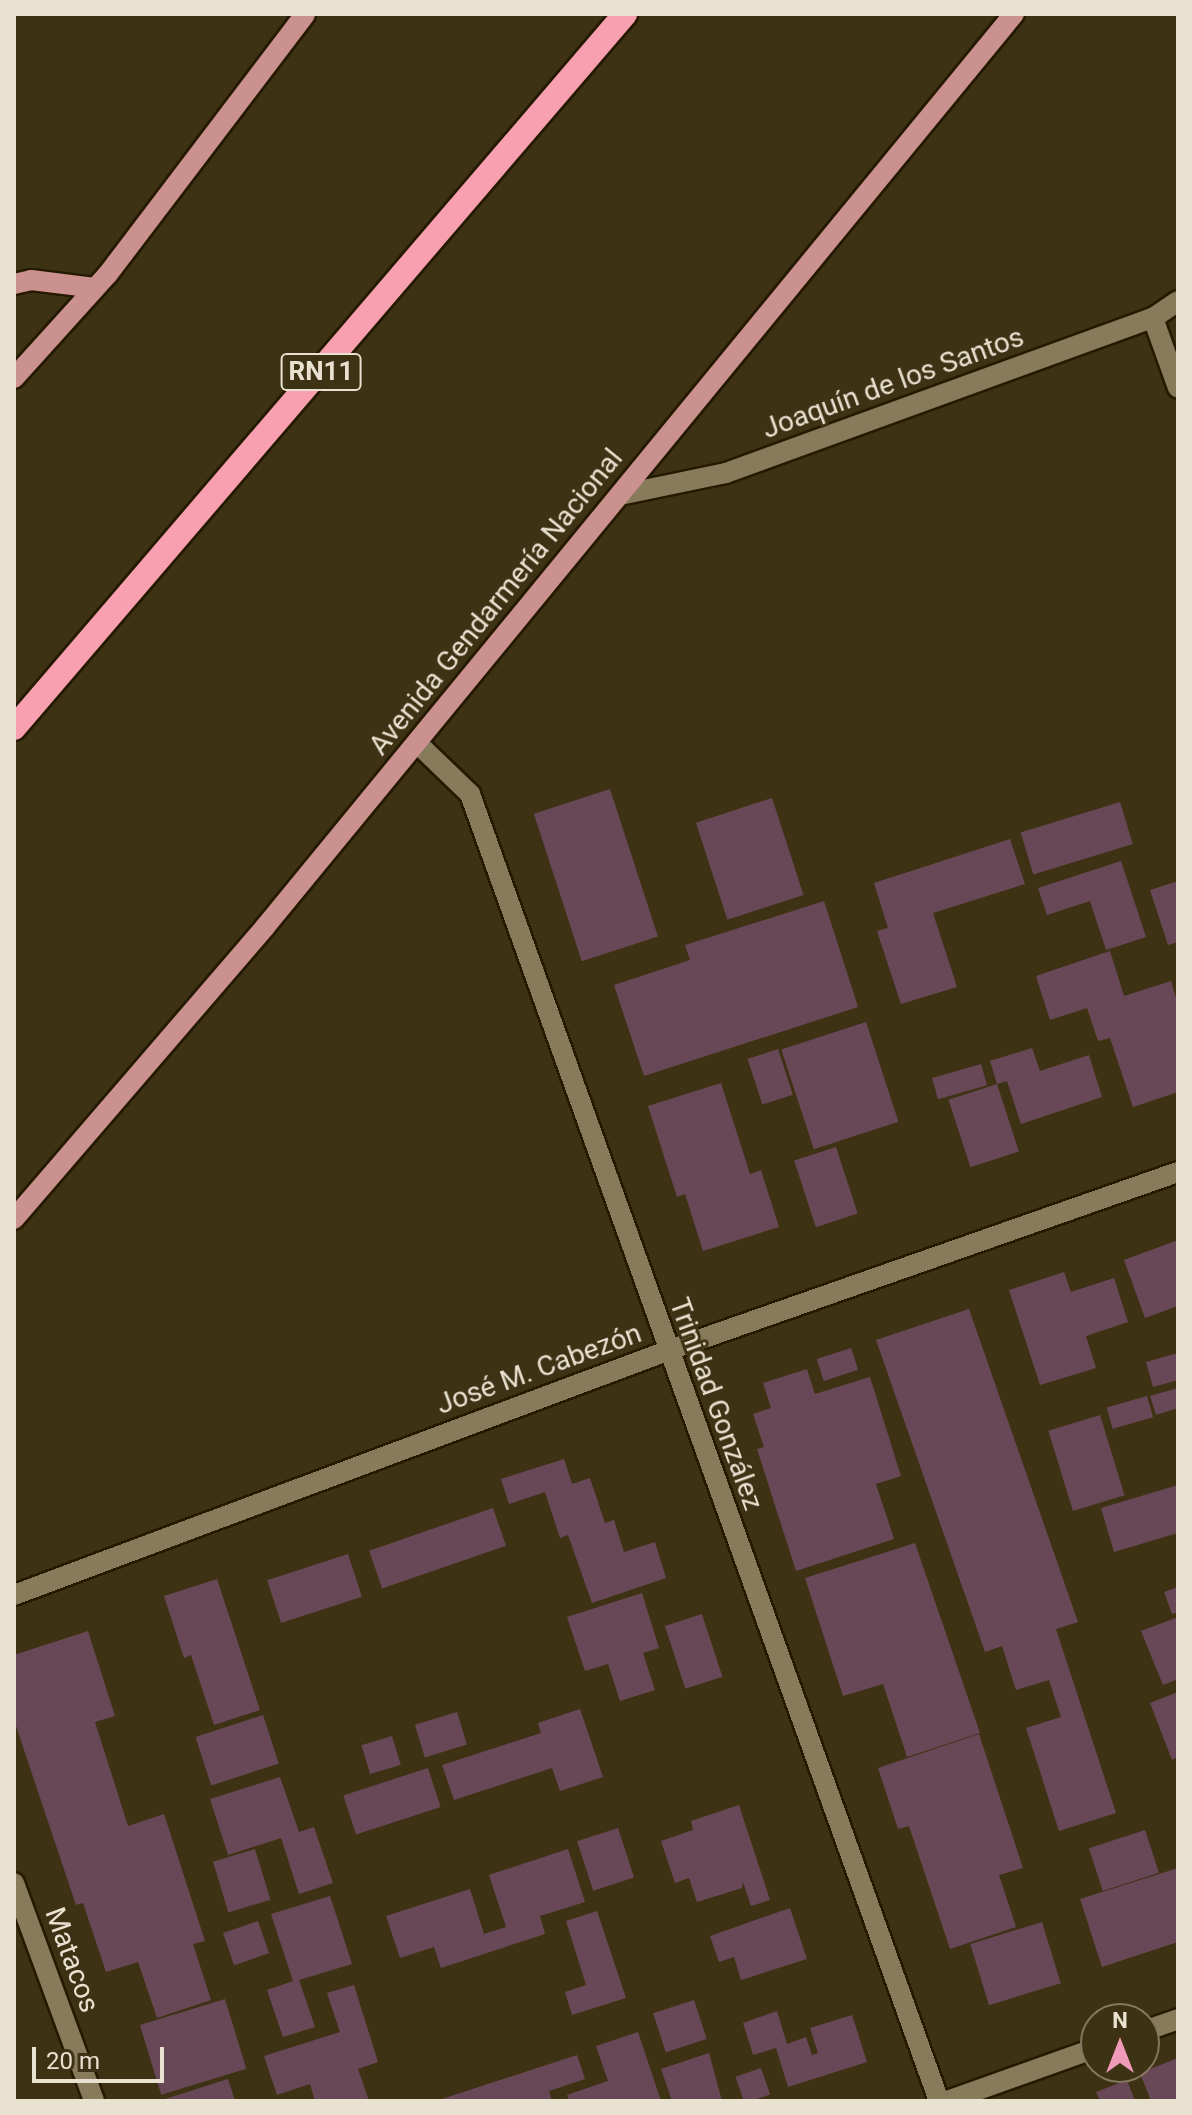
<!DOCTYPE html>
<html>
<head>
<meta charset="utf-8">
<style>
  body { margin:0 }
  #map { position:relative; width:1192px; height:2115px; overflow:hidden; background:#3e3215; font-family:Roboto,sans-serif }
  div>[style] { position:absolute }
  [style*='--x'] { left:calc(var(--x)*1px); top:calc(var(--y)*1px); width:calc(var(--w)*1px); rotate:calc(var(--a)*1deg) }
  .building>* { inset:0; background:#684856; transform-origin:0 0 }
  .roads { filter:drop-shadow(2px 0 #251a00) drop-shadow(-2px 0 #251a00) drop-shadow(0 2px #251a00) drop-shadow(0 -2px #251a00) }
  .minor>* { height:20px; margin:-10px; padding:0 10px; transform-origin:10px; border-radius:10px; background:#887b5c }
  .major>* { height:20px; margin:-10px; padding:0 10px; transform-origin:10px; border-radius:10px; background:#cb918e }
  .highway>* { height:24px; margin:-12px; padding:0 12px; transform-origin:12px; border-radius:12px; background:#f8a0af }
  span { translate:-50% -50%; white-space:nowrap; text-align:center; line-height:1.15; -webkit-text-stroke:6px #3e3215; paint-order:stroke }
  .shield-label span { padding:2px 6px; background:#3e3215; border:2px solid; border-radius:6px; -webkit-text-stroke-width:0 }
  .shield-label { font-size:26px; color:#e9e2d1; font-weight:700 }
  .street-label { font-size:28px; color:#e9e2d1 }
  .frame { position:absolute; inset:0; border:16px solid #e9e2d1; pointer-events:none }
  .north { position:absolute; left:1080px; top:2003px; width:80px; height:80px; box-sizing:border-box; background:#3e3215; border:2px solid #827860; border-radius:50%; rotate:0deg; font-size:22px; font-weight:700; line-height:32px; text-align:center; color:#e9e2d1 }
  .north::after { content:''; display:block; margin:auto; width:28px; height:36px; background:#ef9ab8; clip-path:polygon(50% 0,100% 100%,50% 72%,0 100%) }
  .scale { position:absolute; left:32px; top:2047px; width:132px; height:36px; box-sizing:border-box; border:4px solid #e9e2d1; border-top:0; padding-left:10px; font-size:24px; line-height:28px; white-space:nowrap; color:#e9e2d1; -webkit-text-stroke:6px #3e3215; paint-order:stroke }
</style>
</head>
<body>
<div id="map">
  <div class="building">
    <div style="left:610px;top:789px;width:155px;height:80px;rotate:72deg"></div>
    <div style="left:772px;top:798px;width:102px;height:80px;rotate:72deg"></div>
    <div style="left:1120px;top:802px;width:44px;height:104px;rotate:73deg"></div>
    <div style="clip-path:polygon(1010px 839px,1025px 884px,933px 913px,957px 987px,901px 1004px,877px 931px,888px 928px,874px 883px)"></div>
    <div style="clip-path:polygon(1121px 861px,1146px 937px,1106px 950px,1090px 901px,1047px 915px,1038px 888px)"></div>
    <div style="clip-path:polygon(1178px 881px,1178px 942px,1168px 945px,1150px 890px)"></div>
    <div style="clip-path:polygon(824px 901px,858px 1007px,644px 1076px,614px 985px,690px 960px,685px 945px)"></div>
    <div style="clip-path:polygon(1110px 951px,1124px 996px,1171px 981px,1178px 1004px,1178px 1092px,1133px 1107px,1110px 1038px,1098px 1041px,1087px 1008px,1050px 1020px,1036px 976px)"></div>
    <div style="left:866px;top:1022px;width:105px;height:89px;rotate:72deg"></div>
    <div style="clip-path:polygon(1032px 1048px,1040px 1071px,1089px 1055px,1102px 1097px,1021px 1124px,1007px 1081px,997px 1084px,990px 1061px)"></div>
    <div style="left:778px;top:1049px;width:48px;height:32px;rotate:72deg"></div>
    <div style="left:981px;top:1064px;width:22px;height:51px;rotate:74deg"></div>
    <div style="clip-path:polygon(721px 1083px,750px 1174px,761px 1170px,779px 1227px,703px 1251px,685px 1194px,677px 1197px,648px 1106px)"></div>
    <div style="left:997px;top:1084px;width:71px;height:51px;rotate:72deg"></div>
    <div style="left:836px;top:1147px;width:70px;height:44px;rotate:72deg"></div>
    <div style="clip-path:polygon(1178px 1240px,1178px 1306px,1145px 1318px,1124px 1260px)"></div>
    <div style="clip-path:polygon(1064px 1272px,1071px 1292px,1114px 1278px,1128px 1322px,1086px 1336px,1096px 1368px,1040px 1385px,1009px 1290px)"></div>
    <div style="clip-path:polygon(969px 1309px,1078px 1622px,1056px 1629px,1116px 1813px,1059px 1831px,1026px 1728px,1061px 1717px,1049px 1680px,1016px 1690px,1002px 1646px,985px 1652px,876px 1340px)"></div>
    <div style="left:851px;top:1348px;width:23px;height:36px;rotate:72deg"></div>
    <div style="clip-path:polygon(1178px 1353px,1178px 1380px,1153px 1387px,1146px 1362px)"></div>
    <div style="clip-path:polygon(807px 1369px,815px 1394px,870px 1377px,901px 1476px,876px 1484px,894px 1539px,796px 1571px,757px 1449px,764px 1447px,753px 1414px,771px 1408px,763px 1383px)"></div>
    <div style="clip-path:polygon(1178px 1388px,1178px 1408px,1156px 1415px,1150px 1396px)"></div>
    <div style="left:1147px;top:1396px;width:22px;height:42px;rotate:74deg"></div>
    <div style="left:1100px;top:1415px;width:84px;height:54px;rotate:73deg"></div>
    <div style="clip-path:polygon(564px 1459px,572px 1484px,590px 1478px,605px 1523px,614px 1520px,624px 1552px,655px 1542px,666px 1578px,592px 1603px,568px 1535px,560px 1538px,545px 1492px,509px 1504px,501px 1479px)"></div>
    <div style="clip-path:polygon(1178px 1485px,1178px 1533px,1114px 1552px,1101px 1508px)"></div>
    <div style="left:493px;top:1508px;width:40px;height:131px;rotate:71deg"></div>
    <div style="clip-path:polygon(915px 1543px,980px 1733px,907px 1757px,883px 1684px,843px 1696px,805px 1578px)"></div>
    <div style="left:348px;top:1554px;width:45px;height:85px;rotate:72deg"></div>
    <div style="clip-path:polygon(217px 1579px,260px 1710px,214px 1725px,191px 1655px,184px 1658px,164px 1596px)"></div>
    <div style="clip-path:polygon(1178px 1587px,1178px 1612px,1172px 1614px,1164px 1592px)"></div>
    <div style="clip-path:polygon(642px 1593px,659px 1648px,643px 1653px,655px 1690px,620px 1701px,608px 1664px,585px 1671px,567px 1617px)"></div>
    <div style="left:702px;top:1614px;width:66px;height:39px;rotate:72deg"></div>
    <div style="clip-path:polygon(1178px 1617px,1178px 1679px,1163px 1685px,1141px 1631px)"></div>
    <div style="clip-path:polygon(88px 1631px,115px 1716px,95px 1722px,128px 1826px,164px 1814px,205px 1941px,193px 1944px,211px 2000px,157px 2018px,138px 1962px,106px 1972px,83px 1903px,76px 1905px,14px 1720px,14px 1655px)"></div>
    <div style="clip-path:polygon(1178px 1692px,1178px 1757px,1172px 1760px,1150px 1703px)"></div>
    <div style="clip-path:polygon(580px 1709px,603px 1777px,560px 1791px,552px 1768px,454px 1800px,442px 1765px,541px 1733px,538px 1723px)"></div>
    <div style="left:457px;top:1712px;width:34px;height:44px;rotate:73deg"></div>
    <div style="left:263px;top:1715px;width:51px;height:71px;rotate:72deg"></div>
    <div style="clip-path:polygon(979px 1734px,1023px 1868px,999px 1875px,1016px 1927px,950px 1949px,909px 1826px,898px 1829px,878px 1768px)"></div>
    <div style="left:392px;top:1736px;width:30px;height:32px;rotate:73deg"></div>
    <div style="left:428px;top:1768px;width:41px;height:89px;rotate:72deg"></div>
    <div style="clip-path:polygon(280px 1777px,299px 1832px,314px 1827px,333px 1883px,299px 1894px,281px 1838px,228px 1855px,210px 1799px)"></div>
    <div style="clip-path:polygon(739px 1805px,770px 1900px,751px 1906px,743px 1882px,742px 1888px,697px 1902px,689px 1878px,675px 1883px,661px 1841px,693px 1830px,691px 1821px)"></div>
    <div style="left:618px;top:1828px;width:52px;height:43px;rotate:72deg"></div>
    <div style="left:1145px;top:1830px;width:45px;height:59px;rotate:72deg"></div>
    <div style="left:255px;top:1849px;width:53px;height:44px;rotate:73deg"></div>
    <div style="clip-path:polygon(568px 1849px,585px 1902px,540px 1916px,545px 1934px,441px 1968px,434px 1947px,400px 1958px,386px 1916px,470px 1889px,484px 1934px,506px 1927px,489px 1875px)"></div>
    <div style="clip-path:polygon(1178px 1868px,1178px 1942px,1102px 1967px,1080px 1899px)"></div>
    <div style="clip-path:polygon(330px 1896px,352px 1964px,299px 1980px,315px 2027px,283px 2037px,267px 1990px,293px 1981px,271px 1914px)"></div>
    <div style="clip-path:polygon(790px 1908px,807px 1959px,741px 1980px,734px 1957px,719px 1962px,710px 1936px)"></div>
    <div style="clip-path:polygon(597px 1911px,626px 1998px,572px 2015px,565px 1992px,586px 1985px,566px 1921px)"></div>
    <div style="left:258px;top:1921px;width:34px;height:37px;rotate:71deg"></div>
    <div style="left:1042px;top:1922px;width:64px;height:75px;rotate:73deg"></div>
    <div style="clip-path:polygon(354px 1985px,378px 2062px,358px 2069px,369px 2101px,315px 2101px,310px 2084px,277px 2095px,264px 2056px,340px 2032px,327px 1993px)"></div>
    <div style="left:225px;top:1999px;width:73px;height:89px;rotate:73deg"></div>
    <div style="left:694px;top:2000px;width:41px;height:43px;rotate:72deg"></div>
    <div style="clip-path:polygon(777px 2011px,787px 2044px,806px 2037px,812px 2055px,818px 2053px,810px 2028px,852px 2015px,867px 2062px,788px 2087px,776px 2048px,753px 2055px,743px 2023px)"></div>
    <div style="clip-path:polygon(638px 2032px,661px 2101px,569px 2101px,567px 2095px,608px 2081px,596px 2046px)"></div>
    <div style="clip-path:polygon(709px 2053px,722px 2101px,672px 2101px,661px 2069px)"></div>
    <div style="clip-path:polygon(577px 2055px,585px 2079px,549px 2091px,552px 2101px,436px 2101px)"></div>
    <div style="clip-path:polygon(1178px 2058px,1178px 2101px,1151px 2101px,1140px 2073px)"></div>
    <div style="left:761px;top:2068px;width:28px;height:27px;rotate:71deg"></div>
    <div style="clip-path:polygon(228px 2079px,235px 2101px,162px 2101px,162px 2100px)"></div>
    <div style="clip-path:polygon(1127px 2080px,1135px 2101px,1100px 2101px,1096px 2092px)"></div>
  </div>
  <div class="roads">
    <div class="minor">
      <div style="--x:1153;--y:318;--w:74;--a:70.3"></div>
      <div style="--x:620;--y:495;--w:108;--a:-11.7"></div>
      <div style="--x:726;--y:473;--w:454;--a:-20"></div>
      <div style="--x:1153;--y:318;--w:30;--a:-34"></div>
      <div style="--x:417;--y:743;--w:74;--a:43.9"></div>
      <div style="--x:470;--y:794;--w:1389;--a:70.26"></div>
      <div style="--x:14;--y:1595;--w:697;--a:-20.49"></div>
      <div style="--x:667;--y:1351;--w:541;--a:-19.31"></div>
      <div style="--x:14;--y:1883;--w:232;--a:69.8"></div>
      <div style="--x:1144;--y:2031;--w:36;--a:-19"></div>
      <div style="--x:947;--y:2101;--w:158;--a:-19.6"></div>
    </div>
    <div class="major">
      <div style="--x:14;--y:284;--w:17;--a:-13"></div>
      <div style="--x:31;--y:280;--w:64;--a:7.1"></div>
      <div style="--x:14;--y:378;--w:140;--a:-47.9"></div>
      <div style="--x:108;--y:274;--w:326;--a:-52.8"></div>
      <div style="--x:14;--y:1219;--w:385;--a:-49.3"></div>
      <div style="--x:265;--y:927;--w:1181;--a:-50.64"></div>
    </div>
    <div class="highway">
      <div style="--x:14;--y:728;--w:940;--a:-49.44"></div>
    </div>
  </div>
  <div class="shield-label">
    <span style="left:321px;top:372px">RN11</span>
  </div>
  <div class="street-label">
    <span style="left:893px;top:383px;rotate:-20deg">Joaquín de los Santos</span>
    <span style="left:496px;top:602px;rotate:-51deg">Avenida Gendarmería Nacional</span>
    <span style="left:539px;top:1369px;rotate:-20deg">José M. Cabezón</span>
    <span style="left:716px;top:1404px;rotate:70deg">Trinidad González</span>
    <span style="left:72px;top:1960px;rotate:70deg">Matacos</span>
  </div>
  <div class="frame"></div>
  <div class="north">N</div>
  <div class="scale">20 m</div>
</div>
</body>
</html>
